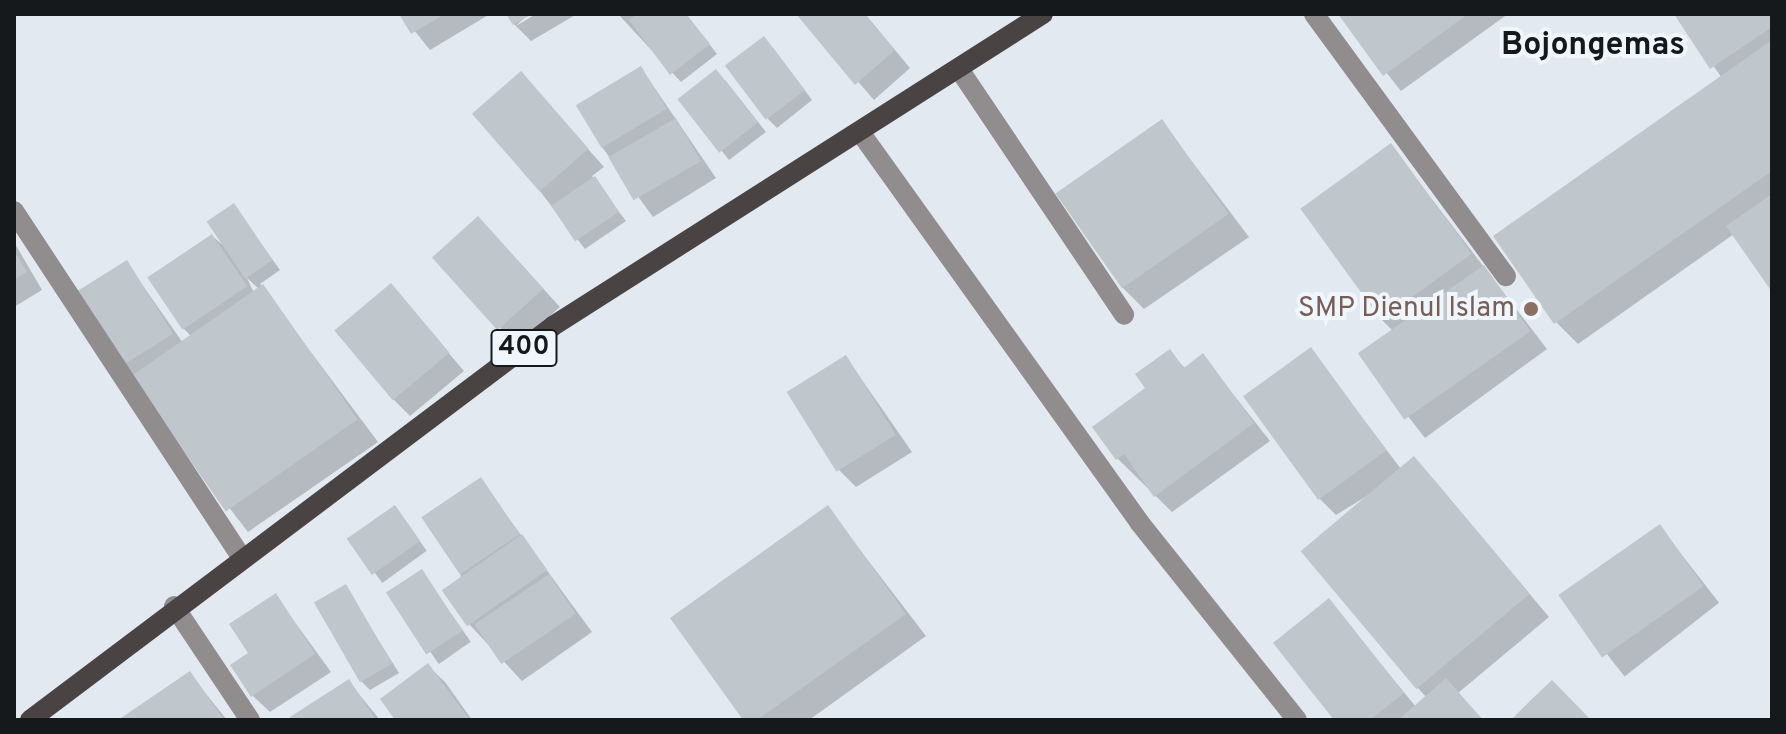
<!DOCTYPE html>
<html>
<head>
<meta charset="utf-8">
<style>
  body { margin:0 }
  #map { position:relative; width:1786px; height:734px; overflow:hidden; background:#e2e9f0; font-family:Overpass,sans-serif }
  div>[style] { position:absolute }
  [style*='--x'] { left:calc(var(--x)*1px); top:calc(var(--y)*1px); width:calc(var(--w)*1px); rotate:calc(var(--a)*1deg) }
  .shadow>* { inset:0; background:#0003; transform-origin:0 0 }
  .building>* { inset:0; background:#bfc6cc; transform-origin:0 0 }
  .minor>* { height:20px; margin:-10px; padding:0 10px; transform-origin:10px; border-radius:10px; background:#918c8d }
  .major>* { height:20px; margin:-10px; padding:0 10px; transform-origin:10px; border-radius:10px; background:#4a4344 }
  .dots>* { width:22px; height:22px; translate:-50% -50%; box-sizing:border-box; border:4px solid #eff6fd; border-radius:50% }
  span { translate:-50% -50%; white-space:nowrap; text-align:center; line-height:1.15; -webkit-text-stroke:8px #eff6fd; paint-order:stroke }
  .shield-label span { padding:2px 6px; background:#eff6fd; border:2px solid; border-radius:6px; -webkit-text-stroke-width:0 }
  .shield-label { font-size:26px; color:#16191b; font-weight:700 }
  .education-label { font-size:28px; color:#785e54 }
  .right { translate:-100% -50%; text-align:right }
  .quarter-label { font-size:32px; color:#16191b; font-weight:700 }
  .frame { position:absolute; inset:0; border:16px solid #16191b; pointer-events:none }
</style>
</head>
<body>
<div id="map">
  <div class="shadow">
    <div style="clip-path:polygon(401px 14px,490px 14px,430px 50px)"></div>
    <div style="clip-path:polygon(508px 14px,528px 14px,516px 26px,536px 14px,577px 14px,531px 41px,514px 24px)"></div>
    <div style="clip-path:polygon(618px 14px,686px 14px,717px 54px,681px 82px)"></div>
    <div style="clip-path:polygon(799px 14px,865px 14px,910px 68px,874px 100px)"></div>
    <div style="clip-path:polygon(1340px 14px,1508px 14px,1401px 91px)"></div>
    <div style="clip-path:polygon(1676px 14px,1772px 14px,1772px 289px,1734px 234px,1578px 344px,1556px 322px,1722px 78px)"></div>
    <div style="clip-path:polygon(773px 48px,812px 100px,777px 128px,768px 119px)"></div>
    <div style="clip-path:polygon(641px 68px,716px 178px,653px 217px,602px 147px)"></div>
    <div style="clip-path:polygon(521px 73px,604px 167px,592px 176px,626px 221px,585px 249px,539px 190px)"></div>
    <div style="clip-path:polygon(725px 80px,766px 132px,729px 160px,680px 98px)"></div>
    <div style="clip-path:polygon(1162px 122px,1249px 237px,1144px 309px,1122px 287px)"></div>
    <div style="clip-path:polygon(1391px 146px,1547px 349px,1425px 438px,1361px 356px,1394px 332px,1381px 319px)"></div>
    <div style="clip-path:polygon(evenodd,234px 206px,280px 270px,260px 284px,378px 442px,248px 532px,121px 367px,127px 263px,183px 343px,192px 337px,183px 328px,212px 236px,228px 249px,234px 206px,247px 278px,259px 289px,254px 293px,247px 278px)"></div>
    <div style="clip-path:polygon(495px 236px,560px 307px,517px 346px,501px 329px)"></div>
    <div style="clip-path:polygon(14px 242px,42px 290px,14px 307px)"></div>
    <div style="clip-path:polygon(391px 285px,464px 371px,410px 416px,393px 399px)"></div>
    <div style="clip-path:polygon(1311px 350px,1401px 469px,1413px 459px,1435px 481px,1549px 617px,1458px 693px,1483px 720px,1336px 720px,1329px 601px,1416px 707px,1427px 698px,1417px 687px,1375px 491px,1336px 515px,1319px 498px)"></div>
    <div style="clip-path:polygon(1169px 352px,1186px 369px,1203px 356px,1270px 441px,1172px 512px,1117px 458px)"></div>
    <div style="clip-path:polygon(846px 357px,912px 452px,856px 487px,839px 470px)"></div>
    <div style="clip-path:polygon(480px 479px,592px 632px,522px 681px,469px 624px,460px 573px)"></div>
    <div style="left:395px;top:507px;width:54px;height:55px;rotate:54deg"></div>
    <div style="clip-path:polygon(827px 507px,926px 636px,809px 720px,745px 720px)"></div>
    <div style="left:1660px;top:527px;width:96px;height:120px;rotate:52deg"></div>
    <div style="left:422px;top:572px;width:85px;height:39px;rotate:55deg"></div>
    <div style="clip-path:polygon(345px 587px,399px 673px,370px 690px,361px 681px)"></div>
    <div style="clip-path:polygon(275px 595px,331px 672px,270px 712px,253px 696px,251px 654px)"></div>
    <div style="clip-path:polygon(428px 666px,445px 682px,472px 720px,398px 720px)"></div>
    <div style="clip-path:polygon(190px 674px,227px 720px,122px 720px)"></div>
    <div style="clip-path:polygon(349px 682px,380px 720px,294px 720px)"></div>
  </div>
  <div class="building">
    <div style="clip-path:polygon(399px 14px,445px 14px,411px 34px)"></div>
    <div style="clip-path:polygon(506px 14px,532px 14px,513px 25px)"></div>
    <div style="clip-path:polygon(637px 14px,686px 14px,710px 44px,670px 75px,629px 20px)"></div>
    <div style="clip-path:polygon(796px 14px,864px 14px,895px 50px,855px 85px)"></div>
    <div style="clip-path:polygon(1338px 14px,1468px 14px,1383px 76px)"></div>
    <div style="clip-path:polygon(1674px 14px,1772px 14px,1772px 27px,1710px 69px)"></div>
    <div style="left:764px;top:36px;width:68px;height:49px;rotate:53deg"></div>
    <div style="clip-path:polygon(1772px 40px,1772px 171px,1554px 324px,1493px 236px)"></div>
    <div style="left:641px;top:66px;width:50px;height:76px;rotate:59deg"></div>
    <div style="left:716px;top:69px;width:68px;height:49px;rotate:52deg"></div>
    <div style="left:521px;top:71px;width:103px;height:65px;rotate:49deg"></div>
    <div style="left:676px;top:118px;width:50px;height:78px;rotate:60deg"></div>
    <div style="left:1162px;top:119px;width:116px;height:130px;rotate:55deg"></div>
    <div style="left:1391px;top:143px;width:137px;height:112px;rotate:54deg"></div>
    <div style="left:595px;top:176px;width:43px;height:53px;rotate:56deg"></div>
    <div style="clip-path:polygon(1772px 194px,1772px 292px,1726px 226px)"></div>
    <div style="left:234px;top:203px;width:69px;height:33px;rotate:56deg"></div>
    <div style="left:478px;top:216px;width:98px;height:62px;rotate:48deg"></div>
    <div style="left:212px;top:234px;width:63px;height:78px;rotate:56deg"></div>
    <div style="clip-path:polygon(14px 251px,27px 272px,14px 280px)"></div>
    <div style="left:127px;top:260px;width:87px;height:64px;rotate:58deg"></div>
    <div style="left:1484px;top:265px;width:81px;height:154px;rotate:55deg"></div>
    <div style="left:391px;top:283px;width:91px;height:74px;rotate:50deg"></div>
    <div style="left:263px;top:284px;width:165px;height:161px;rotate:55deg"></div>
    <div style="left:1311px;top:347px;width:128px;height:84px;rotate:54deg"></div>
    <div style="clip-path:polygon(1170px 349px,1184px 368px,1203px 353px,1254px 423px,1154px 497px,1124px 454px,1116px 460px,1092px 427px,1145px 388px,1135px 374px)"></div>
    <div style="left:846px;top:355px;width:94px;height:70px;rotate:58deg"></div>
    <div style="left:1414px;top:456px;width:180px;height:148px;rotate:50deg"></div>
    <div style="left:481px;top:477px;width:69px;height:72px;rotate:56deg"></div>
    <div style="left:395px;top:505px;width:44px;height:59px;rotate:55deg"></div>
    <div style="clip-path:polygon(828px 505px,906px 614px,757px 720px,743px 720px,670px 618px)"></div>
    <div style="left:1660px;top:524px;width:76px;height:124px;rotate:55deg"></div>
    <div style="left:522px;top:534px;width:44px;height:98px;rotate:55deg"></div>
    <div style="left:422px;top:569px;width:74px;height:43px;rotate:57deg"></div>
    <div style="left:549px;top:574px;width:48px;height:90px;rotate:56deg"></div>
    <div style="left:346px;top:584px;width:92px;height:37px;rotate:60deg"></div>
    <div style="clip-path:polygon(276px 593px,315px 654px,251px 697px,230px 665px,248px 653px,229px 624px)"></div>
    <div style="clip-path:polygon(1329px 598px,1404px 693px,1370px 720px,1334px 720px,1273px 643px)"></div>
    <div style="clip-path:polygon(428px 663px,470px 720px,395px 720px,380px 699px)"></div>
    <div style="clip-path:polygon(190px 671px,224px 720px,118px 720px)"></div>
    <div style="clip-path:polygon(1446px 678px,1483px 720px,1398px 720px)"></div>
    <div style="clip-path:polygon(349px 679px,376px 720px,291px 720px,290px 717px)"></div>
    <div style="clip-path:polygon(1552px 680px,1591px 720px,1511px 720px,1531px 700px)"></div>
  </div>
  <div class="minor">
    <div style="--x:1314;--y:14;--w:325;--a:53.8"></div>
    <div style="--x:959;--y:69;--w:296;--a:56.1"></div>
    <div style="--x:860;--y:132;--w:480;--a:54.4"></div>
    <div style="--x:1139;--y:522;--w:253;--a:51.4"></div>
    <div style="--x:14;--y:211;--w:414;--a:56.7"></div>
    <div style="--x:174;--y:606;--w:137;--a:56.3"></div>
  </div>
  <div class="major">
    <div style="--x:30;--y:720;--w:655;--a:-36.99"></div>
    <div style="--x:553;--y:326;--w:581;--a:-32.49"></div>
  </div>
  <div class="dots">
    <div style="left:1531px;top:309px;background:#8d6e63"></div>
  </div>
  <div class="shield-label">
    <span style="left:524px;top:348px">400</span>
  </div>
  <div class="education-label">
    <span class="right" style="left:1515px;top:309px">SMP Dienul Islam</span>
  </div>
  <div class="quarter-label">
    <span style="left:1593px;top:46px">Bojongemas</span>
  </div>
  <div class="frame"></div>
</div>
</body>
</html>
